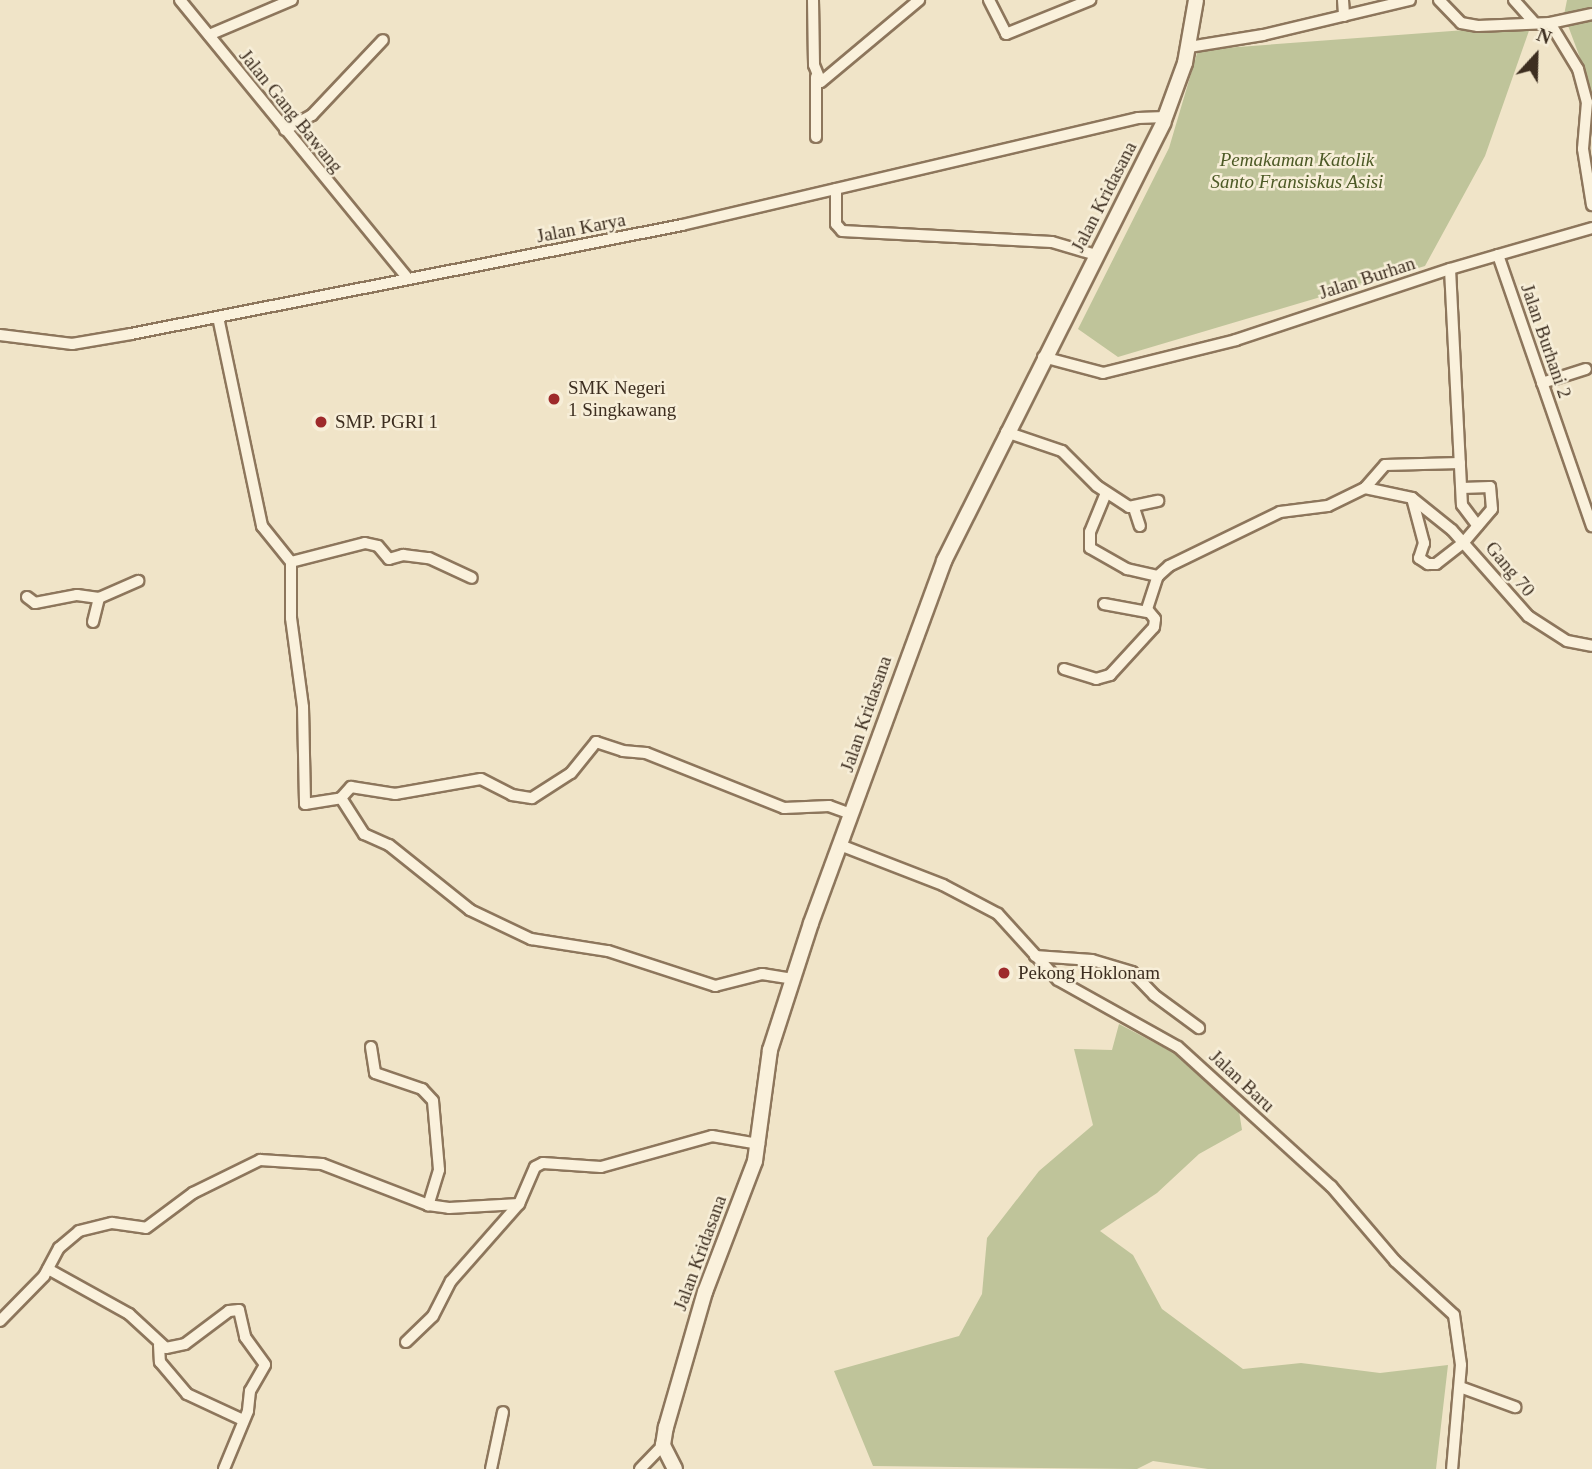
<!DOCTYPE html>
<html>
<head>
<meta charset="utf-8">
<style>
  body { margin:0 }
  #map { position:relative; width:1592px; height:1469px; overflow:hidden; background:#f0e4c8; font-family:"Times New Roman",serif }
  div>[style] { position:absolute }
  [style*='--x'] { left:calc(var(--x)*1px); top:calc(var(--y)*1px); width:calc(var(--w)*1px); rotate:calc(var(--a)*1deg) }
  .cemetery>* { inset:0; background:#bfc49a }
  .roads { filter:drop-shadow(2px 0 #8d765c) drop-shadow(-2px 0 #8d765c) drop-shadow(0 2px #8d765c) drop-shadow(0 -2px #8d765c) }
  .minor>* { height:10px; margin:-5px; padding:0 5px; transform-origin:5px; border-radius:5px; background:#faf1dc }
  .tertiary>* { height:14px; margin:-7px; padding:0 7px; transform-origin:7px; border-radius:7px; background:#faf1dc }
  .dots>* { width:19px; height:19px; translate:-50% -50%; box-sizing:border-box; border:4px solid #f7eed8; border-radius:50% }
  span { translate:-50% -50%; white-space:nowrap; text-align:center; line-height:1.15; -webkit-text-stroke:5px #f7eed8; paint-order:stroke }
  .street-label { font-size:19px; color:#3d2e20 }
  .park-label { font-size:19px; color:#4d5a26; font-style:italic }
  .poi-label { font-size:19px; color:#3d2e20 }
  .left { translate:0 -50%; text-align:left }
  .north { position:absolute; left:1501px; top:21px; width:70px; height:70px; -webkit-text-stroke:5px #f7eed8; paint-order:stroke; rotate:22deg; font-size:19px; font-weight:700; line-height:28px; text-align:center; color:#3d2e20 }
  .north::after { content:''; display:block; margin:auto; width:24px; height:32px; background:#3d2e20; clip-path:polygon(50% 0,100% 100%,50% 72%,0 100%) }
</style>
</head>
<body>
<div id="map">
  <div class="cemetery">
    <div style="clip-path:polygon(1567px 0,1592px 0,1592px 105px,1588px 79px,1564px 15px)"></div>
    <div style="clip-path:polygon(1531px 25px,1485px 156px,1425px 266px,1118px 357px,1078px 329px,1169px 148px,1198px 50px)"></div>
    <div style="clip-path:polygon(1119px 1024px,1176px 1054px,1239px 1111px,1242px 1130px,1199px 1154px,1157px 1193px,1100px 1231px,1133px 1255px,1162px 1309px,1243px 1369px,1301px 1363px,1380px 1373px,1448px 1365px,1436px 1469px,1208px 1469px,1153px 1461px,1137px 1469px,873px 1466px,834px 1371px,959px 1336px,982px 1294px,987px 1238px,1039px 1171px,1093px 1125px,1074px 1049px,1112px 1050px)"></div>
  </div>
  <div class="roads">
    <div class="minor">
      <div style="--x:180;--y:0;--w:360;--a:50.7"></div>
      <div style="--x:813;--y:0;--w:65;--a:89.1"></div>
      <div style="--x:814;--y:65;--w:18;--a:68"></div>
      <div style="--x:821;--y:82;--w:128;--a:-39.9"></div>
      <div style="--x:989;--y:0;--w:38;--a:63"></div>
      <div style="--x:1006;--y:34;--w:91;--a:-22"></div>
      <div style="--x:1343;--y:0;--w:16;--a:86"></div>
      <div style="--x:1439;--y:0;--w:32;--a:46"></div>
      <div style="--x:1461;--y:23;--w:17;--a:10"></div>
      <div style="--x:1478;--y:26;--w:72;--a:-2.4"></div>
      <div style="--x:1550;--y:23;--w:43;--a:-12.1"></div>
      <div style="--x:1514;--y:0;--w:31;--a:48"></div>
      <div style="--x:1550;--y:23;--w:54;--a:58.7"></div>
      <div style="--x:1578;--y:69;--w:34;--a:75"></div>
      <div style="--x:1587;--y:102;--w:47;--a:94.9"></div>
      <div style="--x:1583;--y:149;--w:57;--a:80.9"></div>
      <div style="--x:209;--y:35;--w:90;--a:-22.9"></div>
      <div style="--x:1189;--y:47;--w:75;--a:-9.2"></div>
      <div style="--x:1263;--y:35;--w:151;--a:-13.4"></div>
      <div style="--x:816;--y:77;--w:60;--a:90"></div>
      <div style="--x:285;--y:130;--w:31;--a:-29"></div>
      <div style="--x:312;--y:115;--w:103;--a:-46.6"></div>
      <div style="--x:836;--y:189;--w:35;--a:90"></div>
      <div style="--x:836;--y:224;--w:9;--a:49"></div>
      <div style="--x:842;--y:231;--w:210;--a:3"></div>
      <div style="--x:1052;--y:242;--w:46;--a:16.5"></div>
      <div style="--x:1498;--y:255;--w:98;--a:-16"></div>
      <div style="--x:1450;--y:269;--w:50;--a:-16.3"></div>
      <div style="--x:1498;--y:255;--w:287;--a:70.9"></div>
      <div style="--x:218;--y:317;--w:214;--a:78.1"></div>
      <div style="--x:262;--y:526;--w:46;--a:51.1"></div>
      <div style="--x:291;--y:562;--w:56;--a:90"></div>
      <div style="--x:291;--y:618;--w:90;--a:82.3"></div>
      <div style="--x:303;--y:707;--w:97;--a:88.8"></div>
      <div style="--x:305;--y:804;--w:36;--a:-9"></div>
      <div style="--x:341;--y:798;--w:43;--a:57.4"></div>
      <div style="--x:364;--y:834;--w:27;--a:24"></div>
      <div style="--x:389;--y:845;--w:104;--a:38.7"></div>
      <div style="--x:470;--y:910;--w:68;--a:25.4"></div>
      <div style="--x:531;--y:939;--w:78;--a:8.9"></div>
      <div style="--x:608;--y:951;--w:113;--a:18.1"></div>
      <div style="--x:715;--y:986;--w:49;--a:-14.3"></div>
      <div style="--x:762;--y:974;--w:31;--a:9"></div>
      <div style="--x:0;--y:335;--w:73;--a:7.1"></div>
      <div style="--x:72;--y:344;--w:60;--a:-9.6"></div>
      <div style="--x:131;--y:334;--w:562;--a:-11.19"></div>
      <div style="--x:682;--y:225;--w:468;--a:-13.2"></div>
      <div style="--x:1138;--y:118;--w:27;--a:-2"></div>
      <div style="--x:1043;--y:357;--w:62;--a:14.9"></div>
      <div style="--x:1103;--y:373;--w:137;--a:-13.9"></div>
      <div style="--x:1236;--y:340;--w:225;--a:-18.4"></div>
      <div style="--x:1450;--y:269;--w:236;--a:87.1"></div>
      <div style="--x:1462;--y:505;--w:26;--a:53"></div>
      <div style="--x:1542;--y:383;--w:46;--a:-17.7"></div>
      <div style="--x:1006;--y:432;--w:59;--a:18.7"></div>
      <div style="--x:1062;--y:451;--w:49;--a:45"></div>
      <div style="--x:1097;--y:486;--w:38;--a:33"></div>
      <div style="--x:1129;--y:507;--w:30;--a:-12"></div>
      <div style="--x:1460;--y:463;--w:75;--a:178.5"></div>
      <div style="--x:1385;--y:465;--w:30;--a:131"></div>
      <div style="--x:1365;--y:488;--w:48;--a:12"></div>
      <div style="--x:1412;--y:498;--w:47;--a:75.1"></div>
      <div style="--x:1424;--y:543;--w:16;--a:108"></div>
      <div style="--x:1419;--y:558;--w:11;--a:34"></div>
      <div style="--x:1428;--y:564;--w:8;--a:0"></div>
      <div style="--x:1436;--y:564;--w:36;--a:-38"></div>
      <div style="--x:1464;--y:542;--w:43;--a:-49.7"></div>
      <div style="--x:1492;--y:509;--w:22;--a:-95"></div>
      <div style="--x:1490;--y:487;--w:28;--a:178"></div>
      <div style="--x:1106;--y:493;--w:42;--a:112.3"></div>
      <div style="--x:1090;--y:532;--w:16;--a:90"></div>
      <div style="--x:1090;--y:548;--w:43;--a:29.6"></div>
      <div style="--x:1127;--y:569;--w:32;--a:13"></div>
      <div style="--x:1412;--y:498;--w:51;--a:38.7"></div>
      <div style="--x:1452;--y:530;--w:115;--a:48.5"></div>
      <div style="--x:1528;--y:616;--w:46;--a:32.7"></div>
      <div style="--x:1567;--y:641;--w:25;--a:11"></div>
      <div style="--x:1134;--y:508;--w:19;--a:72"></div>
      <div style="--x:291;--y:562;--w:76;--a:-14.4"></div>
      <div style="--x:365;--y:543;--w:13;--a:13"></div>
      <div style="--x:378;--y:546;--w:17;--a:50"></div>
      <div style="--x:389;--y:559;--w:15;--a:-16"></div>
      <div style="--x:403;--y:555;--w:26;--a:7"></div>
      <div style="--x:429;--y:558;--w:47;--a:24.9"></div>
      <div style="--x:27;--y:597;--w:10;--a:37"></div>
      <div style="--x:35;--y:603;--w:43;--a:-10.8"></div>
      <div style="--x:77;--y:595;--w:22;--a:8"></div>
      <div style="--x:99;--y:598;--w:43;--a:-23.6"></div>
      <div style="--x:1104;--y:604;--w:44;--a:10.5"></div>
      <div style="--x:93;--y:622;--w:25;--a:-76"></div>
      <div style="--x:1064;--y:669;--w:34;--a:17"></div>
      <div style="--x:1096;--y:679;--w:15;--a:-16"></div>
      <div style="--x:1110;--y:675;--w:65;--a:-47.5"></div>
      <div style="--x:1154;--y:627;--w:8;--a:-83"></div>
      <div style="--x:1155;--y:619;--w:13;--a:-129"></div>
      <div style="--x:1147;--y:609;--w:35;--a:-72"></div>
      <div style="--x:1158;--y:576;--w:15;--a:-42"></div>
      <div style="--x:1169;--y:566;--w:123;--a:-25.9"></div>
      <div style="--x:1280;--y:512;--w:48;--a:-7.1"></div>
      <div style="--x:1328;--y:506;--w:41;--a:-25.9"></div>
      <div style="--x:341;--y:798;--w:15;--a:-48"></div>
      <div style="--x:351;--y:787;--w:45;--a:9"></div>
      <div style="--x:395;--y:794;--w:87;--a:-9.9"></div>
      <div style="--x:481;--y:779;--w:35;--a:27"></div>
      <div style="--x:512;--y:795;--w:20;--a:9"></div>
      <div style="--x:532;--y:798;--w:46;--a:-32.7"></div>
      <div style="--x:571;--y:773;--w:40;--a:-51"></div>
      <div style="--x:596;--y:742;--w:28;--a:18"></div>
      <div style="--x:623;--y:751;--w:23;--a:5"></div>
      <div style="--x:646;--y:753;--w:149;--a:21.7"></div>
      <div style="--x:784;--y:808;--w:45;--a:-2.5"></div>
      <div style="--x:829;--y:806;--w:23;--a:20"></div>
      <div style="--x:840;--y:845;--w:110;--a:21.2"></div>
      <div style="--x:943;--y:885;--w:62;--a:27.8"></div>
      <div style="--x:998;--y:914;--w:89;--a:47.7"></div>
      <div style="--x:1058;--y:980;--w:137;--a:29.2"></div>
      <div style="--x:1178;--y:1047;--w:207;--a:42.3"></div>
      <div style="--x:1331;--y:1186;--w:99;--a:49.5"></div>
      <div style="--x:1395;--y:1261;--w:80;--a:42.5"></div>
      <div style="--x:1454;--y:1315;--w:50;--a:82"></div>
      <div style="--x:1461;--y:1365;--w:104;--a:94.9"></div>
      <div style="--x:1035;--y:956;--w:57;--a:4"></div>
      <div style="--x:1092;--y:960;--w:42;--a:16.7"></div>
      <div style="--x:1132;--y:972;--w:32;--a:46"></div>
      <div style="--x:1154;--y:995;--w:56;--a:36.3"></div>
      <div style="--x:371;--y:1047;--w:26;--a:81"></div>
      <div style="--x:375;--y:1073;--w:50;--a:18.8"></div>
      <div style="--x:422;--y:1089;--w:16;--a:47"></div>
      <div style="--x:433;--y:1101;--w:69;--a:85"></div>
      <div style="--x:439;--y:1170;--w:37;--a:107"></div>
      <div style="--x:48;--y:1269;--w:93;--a:29.1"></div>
      <div style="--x:129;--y:1314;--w:50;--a:42.6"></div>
      <div style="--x:166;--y:1348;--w:19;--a:-12"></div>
      <div style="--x:185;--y:1344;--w:55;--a:-36.9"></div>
      <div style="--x:229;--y:1311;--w:10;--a:-6"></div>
      <div style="--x:239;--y:1310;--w:28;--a:77"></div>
      <div style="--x:245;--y:1337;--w:34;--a:54"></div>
      <div style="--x:265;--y:1365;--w:30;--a:120"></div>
      <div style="--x:250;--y:1391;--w:20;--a:96"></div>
      <div style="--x:248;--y:1411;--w:63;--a:112.5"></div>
      <div style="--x:0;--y:1321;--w:63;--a:-45.6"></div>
      <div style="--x:44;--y:1276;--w:32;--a:-62"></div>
      <div style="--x:59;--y:1248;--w:26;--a:-40"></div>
      <div style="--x:79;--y:1231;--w:34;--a:-14"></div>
      <div style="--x:112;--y:1223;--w:34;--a:8"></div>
      <div style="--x:146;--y:1228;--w:59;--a:-36.7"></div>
      <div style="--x:193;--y:1193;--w:75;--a:-26.2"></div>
      <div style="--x:260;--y:1160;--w:62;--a:3.7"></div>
      <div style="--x:322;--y:1164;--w:114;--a:21.1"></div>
      <div style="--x:428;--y:1205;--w:21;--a:8"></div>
      <div style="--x:449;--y:1208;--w:70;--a:-3.3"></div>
      <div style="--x:519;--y:1204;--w:40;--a:-66.6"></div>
      <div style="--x:535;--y:1167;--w:9;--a:-27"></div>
      <div style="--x:543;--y:1163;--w:58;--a:3.9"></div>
      <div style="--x:601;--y:1167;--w:115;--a:-15.6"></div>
      <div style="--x:712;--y:1136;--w:48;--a:9.7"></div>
      <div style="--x:406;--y:1342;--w:37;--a:-44"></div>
      <div style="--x:433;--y:1316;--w:39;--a:-63"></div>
      <div style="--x:451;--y:1281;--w:103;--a:-48.6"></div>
      <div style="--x:159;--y:1345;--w:17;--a:87"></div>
      <div style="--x:160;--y:1362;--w:42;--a:49.8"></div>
      <div style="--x:187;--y:1394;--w:62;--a:24.9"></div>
      <div style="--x:1460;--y:1387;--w:59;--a:20"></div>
      <div style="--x:491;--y:1469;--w:58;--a:-78.1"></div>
      <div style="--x:640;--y:1469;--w:33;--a:-46"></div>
    </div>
    <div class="tertiary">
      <div style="--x:675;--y:1469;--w:27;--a:-117"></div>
      <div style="--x:663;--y:1445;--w:18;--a:-81"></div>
      <div style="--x:666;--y:1427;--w:141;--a:-73.9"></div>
      <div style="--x:705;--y:1292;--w:140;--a:-69.1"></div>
      <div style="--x:755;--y:1161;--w:112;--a:-82.3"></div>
      <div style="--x:770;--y:1050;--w:133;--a:-72.1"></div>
      <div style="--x:811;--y:923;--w:386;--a:-69.8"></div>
      <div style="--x:944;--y:561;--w:490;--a:-63.4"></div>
      <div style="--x:1163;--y:123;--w:64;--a:-69.9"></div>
      <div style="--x:1185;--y:63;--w:64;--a:-80.1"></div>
    </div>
  </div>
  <div class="dots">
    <div style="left:554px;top:399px;background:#9e2a2b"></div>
    <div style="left:321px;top:422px;background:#9e2a2b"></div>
    <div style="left:1004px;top:973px;background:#9e2a2b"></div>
  </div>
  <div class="street-label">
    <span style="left:291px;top:111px;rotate:51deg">Jalan Gang Bawang</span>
    <span style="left:1104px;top:197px;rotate:-63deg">Jalan Kridasana</span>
    <span style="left:581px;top:228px;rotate:-11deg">Jalan Karya</span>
    <span style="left:1367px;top:278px;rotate:-18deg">Jalan Burhan</span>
    <span style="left:1546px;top:341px;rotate:71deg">Jalan Burhani 2</span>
    <span style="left:1510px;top:569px;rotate:50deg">Gang 70</span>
    <span style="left:866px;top:714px;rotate:-71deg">Jalan Kridasana</span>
    <span style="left:1242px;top:1081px;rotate:43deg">Jalan Baru</span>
    <span style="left:700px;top:1253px;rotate:-70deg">Jalan Kridasana</span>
  </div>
  <div class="park-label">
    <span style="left:1297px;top:171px">Pemakaman Katolik<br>Santo Fransiskus Asisi</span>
  </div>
  <div class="poi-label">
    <span class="left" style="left:568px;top:399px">SMK Negeri<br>1 Singkawang</span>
    <span class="left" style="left:335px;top:422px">SMP. PGRI 1</span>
    <span class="left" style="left:1018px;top:973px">Pekong Hoklonam</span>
  </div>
  <div class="north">N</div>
</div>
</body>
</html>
